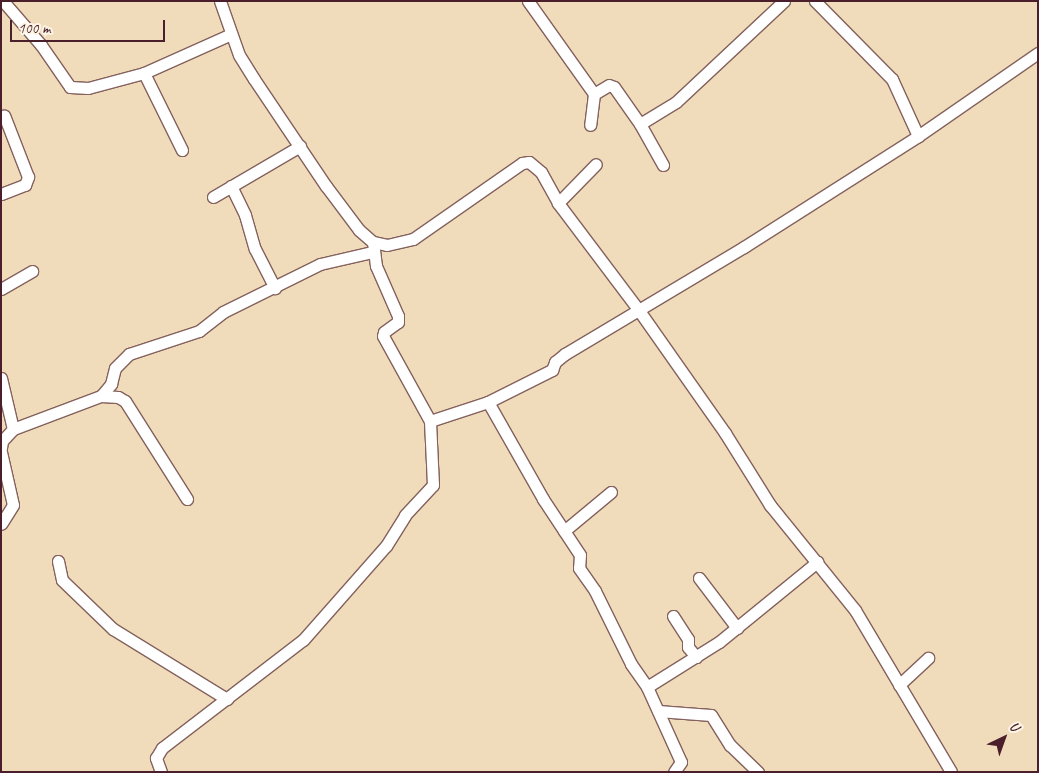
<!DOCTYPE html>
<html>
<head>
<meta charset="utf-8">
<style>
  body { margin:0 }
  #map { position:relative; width:1039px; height:773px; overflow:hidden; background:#f0dcbb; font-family:Caveat,sans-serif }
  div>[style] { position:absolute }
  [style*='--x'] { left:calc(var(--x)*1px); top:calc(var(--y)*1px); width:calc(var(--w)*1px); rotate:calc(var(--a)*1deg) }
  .roads { filter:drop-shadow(1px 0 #84615d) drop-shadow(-1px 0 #84615d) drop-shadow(0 1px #84615d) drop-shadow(0 -1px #84615d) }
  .minor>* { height:11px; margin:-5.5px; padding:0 5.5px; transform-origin:5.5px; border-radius:5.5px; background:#fff }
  span { translate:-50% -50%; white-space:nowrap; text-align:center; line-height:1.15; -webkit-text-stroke:4.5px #fcf5e5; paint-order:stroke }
  .frame { position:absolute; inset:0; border:2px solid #4a1f2b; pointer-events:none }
  .north { position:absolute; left:979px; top:713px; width:50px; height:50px; -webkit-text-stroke:4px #fcf5e5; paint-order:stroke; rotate:42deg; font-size:14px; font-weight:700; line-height:20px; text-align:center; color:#4a1f2b }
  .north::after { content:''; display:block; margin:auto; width:18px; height:22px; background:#4a1f2b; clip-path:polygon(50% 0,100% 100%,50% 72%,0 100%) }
  .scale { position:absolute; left:10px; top:20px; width:155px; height:22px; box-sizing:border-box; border:2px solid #4a1f2b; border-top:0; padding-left:6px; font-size:15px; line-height:18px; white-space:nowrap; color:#4a1f2b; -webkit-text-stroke:4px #fcf5e5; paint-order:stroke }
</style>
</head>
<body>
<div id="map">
  <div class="roads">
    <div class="minor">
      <div style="--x:3;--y:1;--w:58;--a:49.2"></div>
      <div style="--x:41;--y:45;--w:51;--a:55.4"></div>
      <div style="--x:70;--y:87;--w:18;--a:3"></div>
      <div style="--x:88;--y:88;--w:58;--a:-15"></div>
      <div style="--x:220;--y:1;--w:57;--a:70.6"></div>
      <div style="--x:239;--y:55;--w:28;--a:58"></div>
      <div style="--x:254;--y:79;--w:129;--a:56.1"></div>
      <div style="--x:326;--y:186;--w:55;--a:53.1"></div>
      <div style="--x:359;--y:230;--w:18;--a:41"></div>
      <div style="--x:373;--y:242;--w:14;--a:12"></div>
      <div style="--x:387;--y:245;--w:27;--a:-13"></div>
      <div style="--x:413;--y:239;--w:133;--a:-34.9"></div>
      <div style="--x:522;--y:163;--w:7;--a:-8"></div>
      <div style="--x:529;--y:162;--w:16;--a:40"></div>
      <div style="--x:541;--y:172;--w:35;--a:61"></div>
      <div style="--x:558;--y:203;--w:136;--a:53"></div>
      <div style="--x:640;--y:312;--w:148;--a:54.9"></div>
      <div style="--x:725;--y:433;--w:85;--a:58"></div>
      <div style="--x:770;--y:505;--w:135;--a:51"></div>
      <div style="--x:855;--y:610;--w:188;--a:59.3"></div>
      <div style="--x:528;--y:1;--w:114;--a:54.6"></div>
      <div style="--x:594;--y:94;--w:31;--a:97"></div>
      <div style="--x:815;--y:1;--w:110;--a:45.4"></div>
      <div style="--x:892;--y:79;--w:63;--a:65.5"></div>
      <div style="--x:594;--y:94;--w:17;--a:-31"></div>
      <div style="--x:609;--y:85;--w:5;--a:22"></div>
      <div style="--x:614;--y:87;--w:45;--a:54.9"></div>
      <div style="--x:640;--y:124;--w:47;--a:60.7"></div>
      <div style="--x:640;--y:124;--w:42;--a:-31.4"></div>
      <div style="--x:676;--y:102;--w:148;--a:-43.1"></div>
      <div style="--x:182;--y:150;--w:86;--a:-116.3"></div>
      <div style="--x:144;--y:73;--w:95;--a:-24.1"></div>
      <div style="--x:231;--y:186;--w:32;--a:64"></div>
      <div style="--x:245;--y:215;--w:35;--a:74"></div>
      <div style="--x:255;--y:249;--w:44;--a:62.9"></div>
      <div style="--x:1;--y:194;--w:26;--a:-21"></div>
      <div style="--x:25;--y:185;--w:9;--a:-69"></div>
      <div style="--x:28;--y:177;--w:66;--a:-111.2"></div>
      <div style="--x:213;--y:197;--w:101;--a:-30.4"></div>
      <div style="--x:558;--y:203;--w:54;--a:-45.7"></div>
      <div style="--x:1;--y:289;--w:36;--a:-30"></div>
      <div style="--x:1;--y:378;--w:52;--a:76.8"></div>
      <div style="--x:101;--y:396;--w:17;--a:3"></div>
      <div style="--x:118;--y:397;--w:8;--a:30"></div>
      <div style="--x:125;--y:401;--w:116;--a:57.7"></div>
      <div style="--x:488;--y:402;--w:112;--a:60.4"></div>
      <div style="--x:543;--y:499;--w:67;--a:56.5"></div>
      <div style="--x:580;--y:555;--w:13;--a:94"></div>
      <div style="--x:579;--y:568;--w:28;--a:55"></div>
      <div style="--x:595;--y:591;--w:81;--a:63.7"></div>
      <div style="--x:631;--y:664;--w:28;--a:55"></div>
      <div style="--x:647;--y:687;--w:85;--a:-32"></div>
      <div style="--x:719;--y:642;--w:127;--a:-39.2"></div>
      <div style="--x:430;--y:421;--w:61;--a:-18.1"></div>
      <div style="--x:488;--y:402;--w:72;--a:-26.6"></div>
      <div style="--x:552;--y:370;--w:9;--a:-69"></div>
      <div style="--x:555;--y:362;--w:13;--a:-39"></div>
      <div style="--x:565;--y:354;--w:209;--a:-30.9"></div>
      <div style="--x:744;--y:247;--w:206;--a:-32.5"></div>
      <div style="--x:918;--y:136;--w:146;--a:-34.7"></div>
      <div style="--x:1;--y:448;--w:7;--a:-82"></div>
      <div style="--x:2;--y:441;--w:16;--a:-47"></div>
      <div style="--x:13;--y:429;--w:94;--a:-20.6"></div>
      <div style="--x:101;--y:396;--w:16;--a:-50"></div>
      <div style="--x:111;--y:384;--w:16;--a:-76"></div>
      <div style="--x:115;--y:368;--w:20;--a:-45"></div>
      <div style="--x:129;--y:354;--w:74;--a:-18.2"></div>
      <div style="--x:199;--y:331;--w:31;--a:-38"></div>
      <div style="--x:223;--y:312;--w:108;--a:-26.3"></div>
      <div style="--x:320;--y:264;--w:53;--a:-13"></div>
      <div style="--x:1;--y:452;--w:54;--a:77.2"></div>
      <div style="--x:13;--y:505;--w:22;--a:122"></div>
      <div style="--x:564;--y:531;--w:61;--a:-39.7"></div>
      <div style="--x:58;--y:561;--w:19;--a:78"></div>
      <div style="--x:62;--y:580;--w:71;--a:43.9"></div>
      <div style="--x:113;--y:629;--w:134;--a:31.6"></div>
      <div style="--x:699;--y:578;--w:63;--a:52.8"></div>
      <div style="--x:673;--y:616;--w:27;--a:57"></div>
      <div style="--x:688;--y:639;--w:8;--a:90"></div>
      <div style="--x:688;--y:647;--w:13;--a:51"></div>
      <div style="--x:899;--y:685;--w:40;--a:-43"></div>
      <div style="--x:647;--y:687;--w:82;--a:65.6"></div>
      <div style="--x:681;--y:762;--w:12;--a:125"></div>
      <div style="--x:658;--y:711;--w:53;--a:4.3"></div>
      <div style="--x:711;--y:715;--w:36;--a:58"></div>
      <div style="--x:730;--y:745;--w:39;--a:44"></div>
      <div style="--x:161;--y:772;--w:15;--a:-110"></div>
      <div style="--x:156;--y:758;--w:12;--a:-59"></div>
      <div style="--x:162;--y:748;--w:178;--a:-37.5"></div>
      <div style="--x:303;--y:640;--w:125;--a:-48.6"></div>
      <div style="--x:386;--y:546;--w:36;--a:-58"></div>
      <div style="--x:405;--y:515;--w:41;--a:-47"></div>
      <div style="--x:433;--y:485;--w:64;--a:-92.7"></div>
      <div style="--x:430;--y:421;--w:97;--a:-118.9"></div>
      <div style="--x:383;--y:336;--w:4;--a:-76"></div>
      <div style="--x:384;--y:332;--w:17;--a:-36"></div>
      <div style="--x:398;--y:322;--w:6;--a:-90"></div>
      <div style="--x:398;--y:316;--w:55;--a:-113.7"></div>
      <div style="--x:376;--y:266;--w:24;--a:-97"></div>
    </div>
  </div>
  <div class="frame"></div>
  <div class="north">U</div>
  <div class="scale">100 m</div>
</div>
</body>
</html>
